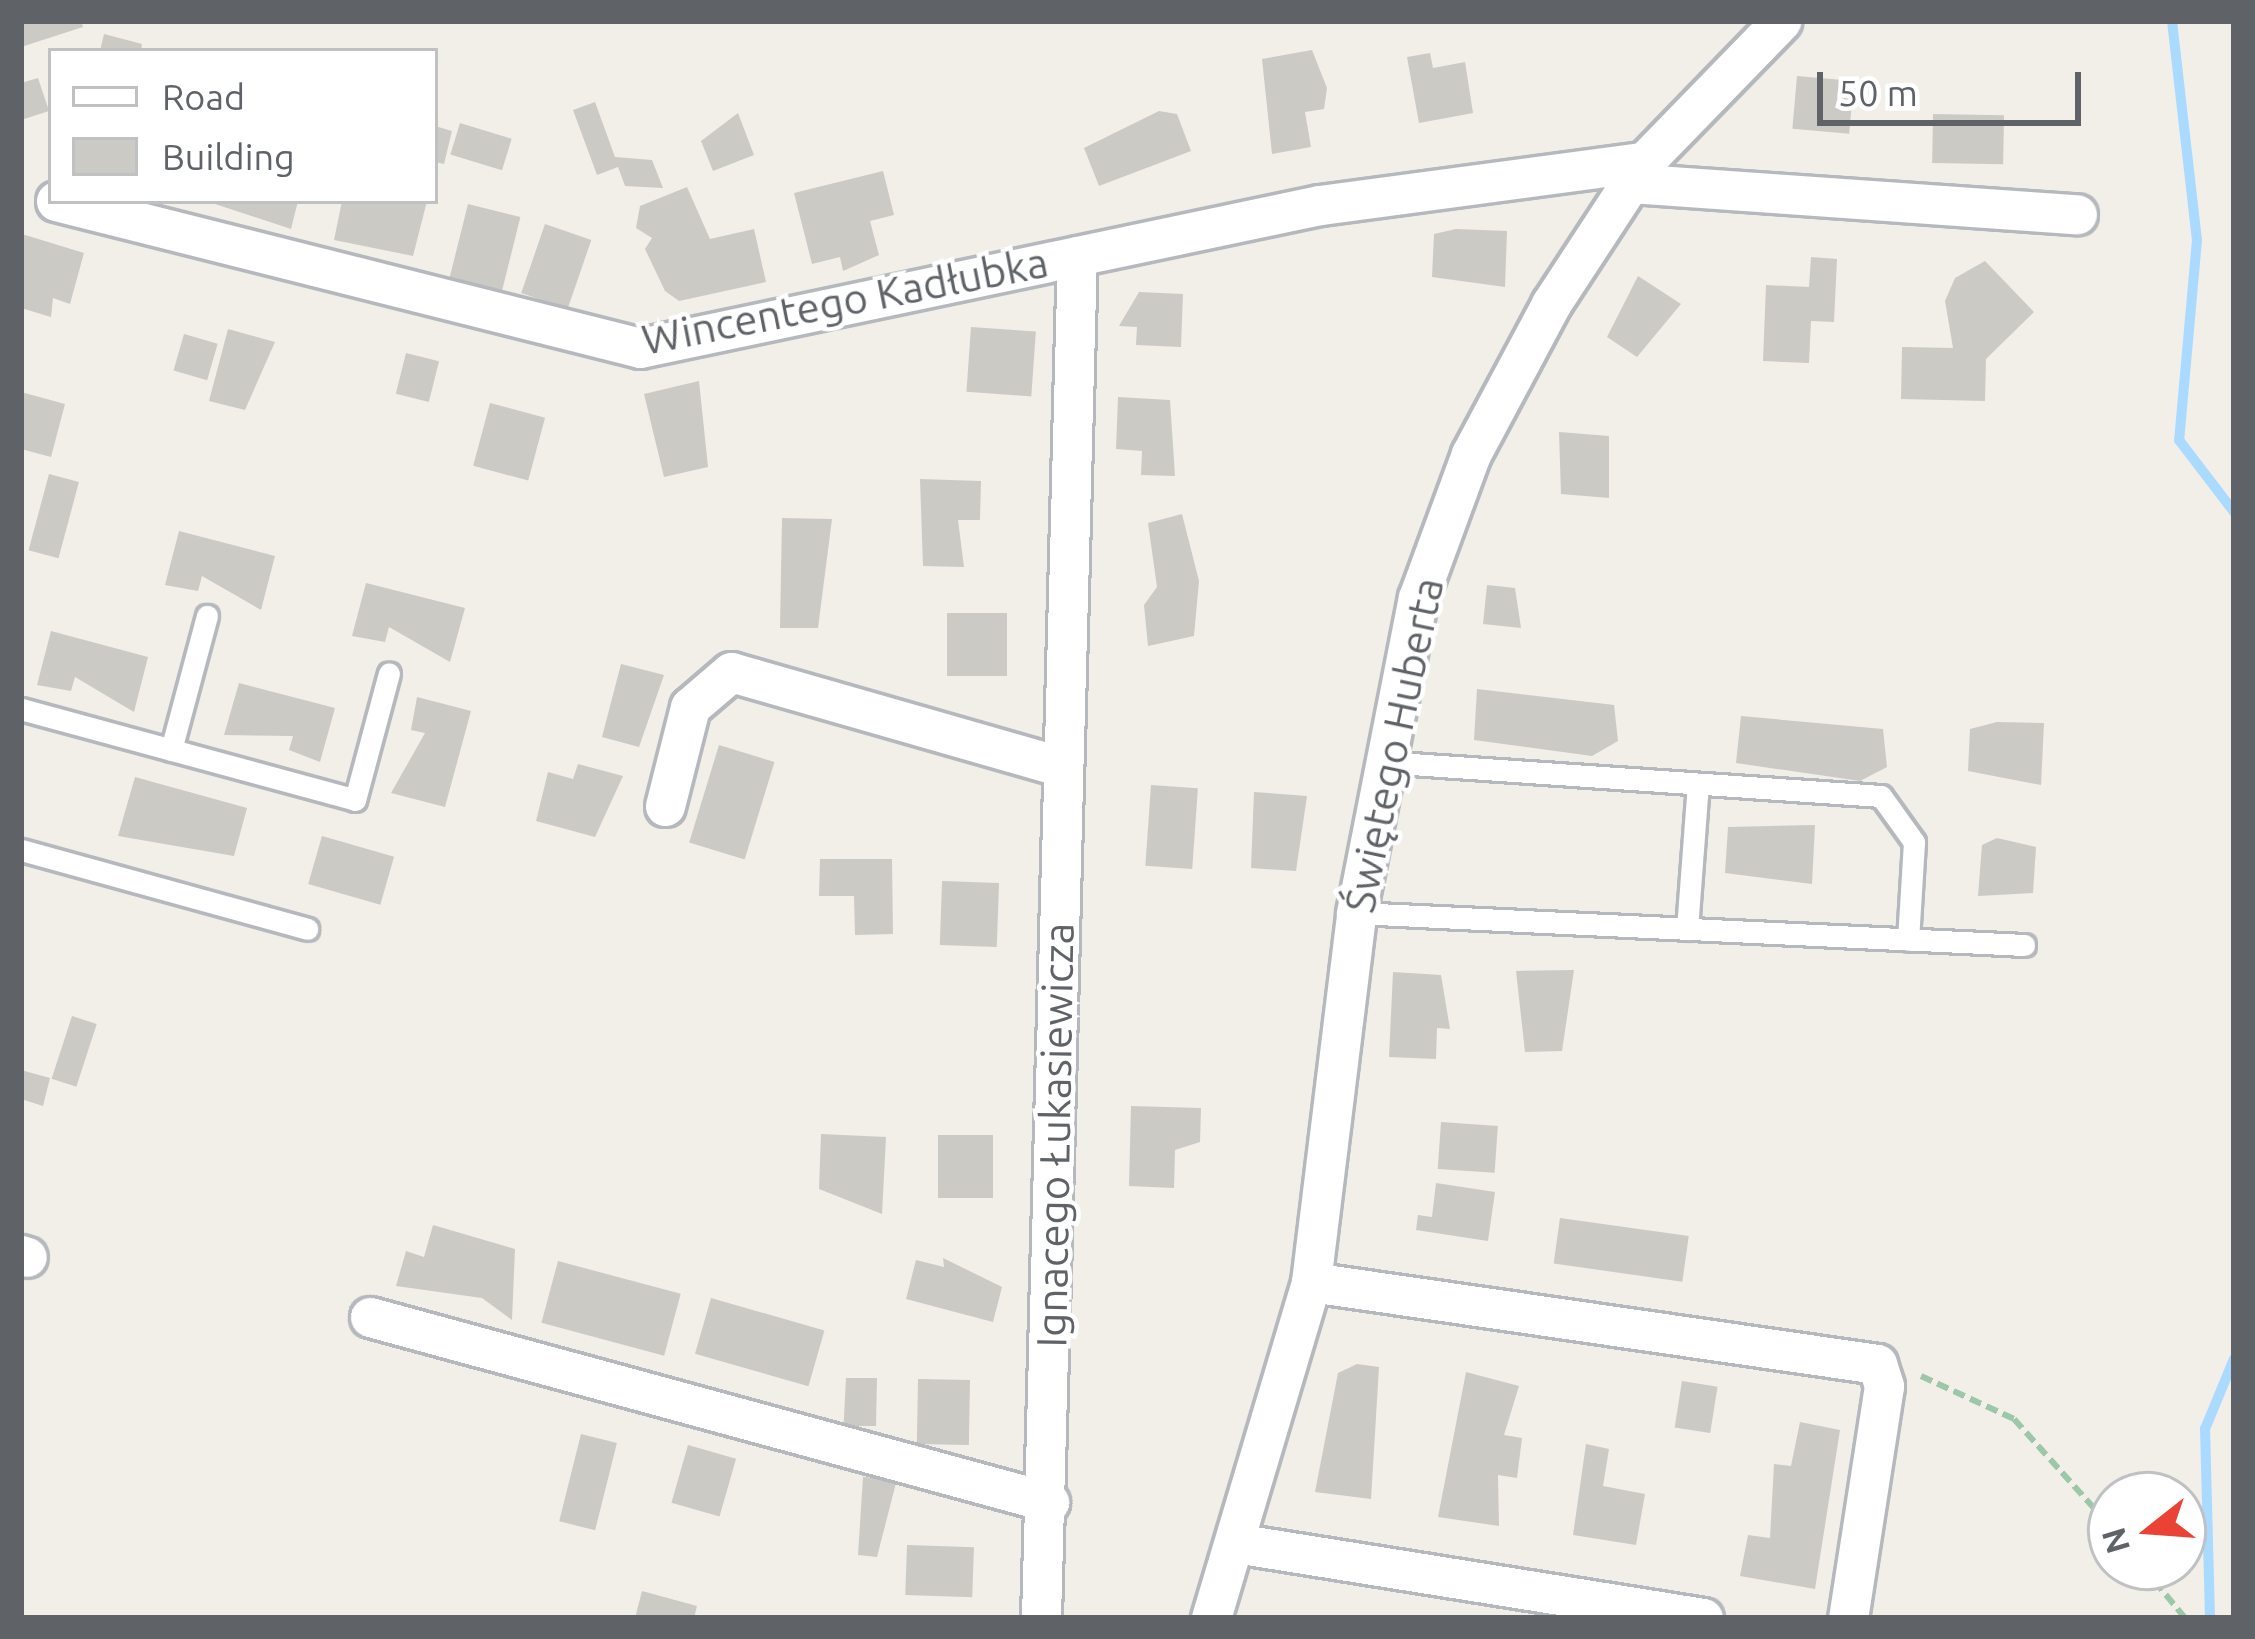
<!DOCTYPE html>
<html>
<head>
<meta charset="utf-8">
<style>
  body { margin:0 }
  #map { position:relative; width:2255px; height:1639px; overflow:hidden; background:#f1efe8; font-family:Ubuntu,sans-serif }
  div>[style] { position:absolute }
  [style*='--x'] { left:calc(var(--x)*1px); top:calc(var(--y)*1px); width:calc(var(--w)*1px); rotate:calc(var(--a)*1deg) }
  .stream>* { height:10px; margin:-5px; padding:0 5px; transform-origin:5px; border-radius:5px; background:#aadaff }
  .building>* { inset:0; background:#cccac5; transform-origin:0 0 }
  .path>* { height:6px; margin-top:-3px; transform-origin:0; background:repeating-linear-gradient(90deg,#9cc7a9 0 12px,transparent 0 18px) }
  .roads { filter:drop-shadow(3px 0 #b5b8bc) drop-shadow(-3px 0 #b5b8bc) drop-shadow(0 3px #b5b8bc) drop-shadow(0 -3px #b5b8bc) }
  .lane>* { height:21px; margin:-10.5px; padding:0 10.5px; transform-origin:10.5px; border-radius:10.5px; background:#fff }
  .street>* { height:39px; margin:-19.5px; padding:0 19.5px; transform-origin:19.5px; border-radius:19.5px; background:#fff }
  span { translate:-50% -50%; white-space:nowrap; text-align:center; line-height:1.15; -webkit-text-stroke:9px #fff; paint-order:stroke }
  .street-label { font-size:42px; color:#5f6368 }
  .frame { position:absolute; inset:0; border:24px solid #5f6368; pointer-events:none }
  .legend { position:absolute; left:48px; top:48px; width:390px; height:156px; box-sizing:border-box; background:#fff; border:3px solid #bfc1c3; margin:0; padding:15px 21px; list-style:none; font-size:36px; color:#5f6368 }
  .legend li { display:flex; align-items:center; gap:24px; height:60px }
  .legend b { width:60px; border:3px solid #bfc1c3 }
  .north { position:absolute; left:2087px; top:1471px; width:120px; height:120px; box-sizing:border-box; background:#fff; border:3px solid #bfc1c3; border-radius:50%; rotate:253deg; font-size:33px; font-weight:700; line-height:48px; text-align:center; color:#5f6368 }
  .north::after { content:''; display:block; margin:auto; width:42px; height:54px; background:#ea4335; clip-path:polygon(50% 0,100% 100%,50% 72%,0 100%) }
  .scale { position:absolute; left:1817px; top:72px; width:264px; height:54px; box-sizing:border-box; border:6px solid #5f6368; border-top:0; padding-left:15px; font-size:36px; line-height:42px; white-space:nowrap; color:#5f6368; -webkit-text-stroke:9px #fff; paint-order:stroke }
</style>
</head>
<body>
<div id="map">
  <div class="stream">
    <div style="--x:2172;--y:21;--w:220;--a:83.5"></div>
    <div style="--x:2197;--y:240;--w:201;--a:95.1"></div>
    <div style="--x:2179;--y:440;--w:91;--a:52.6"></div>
    <div style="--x:2210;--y:1618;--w:189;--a:-91.5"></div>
    <div style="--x:2205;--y:1429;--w:76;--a:-67.5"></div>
  </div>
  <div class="building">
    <div style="clip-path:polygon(21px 21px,81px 21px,83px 27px,21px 47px)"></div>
    <div style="clip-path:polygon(104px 34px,142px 44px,141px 51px,100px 51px)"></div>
    <div style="clip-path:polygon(1312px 50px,1327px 88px,1324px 109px,1305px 112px,1311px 147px,1272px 154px,1262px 59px)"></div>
    <div style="clip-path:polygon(1430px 53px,1433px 68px,1465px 62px,1473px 113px,1419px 123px,1407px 57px)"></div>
    <div style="left:1797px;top:76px;width:57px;height:53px;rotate:5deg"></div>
    <div style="clip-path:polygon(38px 78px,49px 111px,21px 120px,21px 83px)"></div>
    <div style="clip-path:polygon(595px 102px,615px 157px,652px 160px,663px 188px,625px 186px,618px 167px,597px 175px,573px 110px)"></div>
    <div style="clip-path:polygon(1159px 111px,1177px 114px,1191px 151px,1099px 186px,1084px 148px)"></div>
    <div style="clip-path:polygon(738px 113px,754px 155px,713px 171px,701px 141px)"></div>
    <div style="left:1933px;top:114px;width:71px;height:49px;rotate:1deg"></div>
    <div style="left:460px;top:123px;width:54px;height:33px;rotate:17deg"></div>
    <div style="clip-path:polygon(435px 126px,452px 131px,444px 164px,435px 162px)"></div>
    <div style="clip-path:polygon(883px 171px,894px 215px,870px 221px,879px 255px,843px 271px,840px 257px,812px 264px,794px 193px)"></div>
    <div style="clip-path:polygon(687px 187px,710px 239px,754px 229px,766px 282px,679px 301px,665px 291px,645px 249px,652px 238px,636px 228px,640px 206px)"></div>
    <div style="clip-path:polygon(206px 201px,298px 201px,291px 229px)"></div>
    <div style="clip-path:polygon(342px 201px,427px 201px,413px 256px,334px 240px)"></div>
    <div style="left:468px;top:204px;width:54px;height:80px;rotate:14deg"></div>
    <div style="left:545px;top:224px;width:49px;height:73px;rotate:19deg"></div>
    <div style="clip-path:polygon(1456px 229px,1507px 231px,1505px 287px,1432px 277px,1434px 234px)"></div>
    <div style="clip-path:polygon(22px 234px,84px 253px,70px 304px,53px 298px,51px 317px,21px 308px)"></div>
    <div style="clip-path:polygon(1811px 257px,1837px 259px,1834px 322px,1811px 321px,1809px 363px,1763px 361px,1766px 285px,1809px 287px)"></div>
    <div style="clip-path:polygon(1985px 261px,2034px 312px,1986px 359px,1985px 401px,1901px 399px,1902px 347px,1953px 348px,1945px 301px,1955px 278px)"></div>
    <div style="clip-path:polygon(1638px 276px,1681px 304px,1637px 357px,1607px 337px)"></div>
    <div style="clip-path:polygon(1139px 292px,1183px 294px,1181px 347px,1136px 345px,1137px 327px,1119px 326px)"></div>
    <div style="left:971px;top:327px;width:65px;height:65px;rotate:4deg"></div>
    <div style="clip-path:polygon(228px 329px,275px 342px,245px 410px,209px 401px)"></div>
    <div style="left:184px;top:334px;width:35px;height:38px;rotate:16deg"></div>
    <div style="left:406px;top:353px;width:34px;height:42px;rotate:14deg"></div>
    <div style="clip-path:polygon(699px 381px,708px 467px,664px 477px,644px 394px)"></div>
    <div style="clip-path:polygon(21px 392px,65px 404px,51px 457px,21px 449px)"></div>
    <div style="clip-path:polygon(1118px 397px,1170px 400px,1175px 476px,1141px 475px,1142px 451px,1116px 449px)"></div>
    <div style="left:490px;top:403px;width:57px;height:65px;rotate:15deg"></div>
    <div style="clip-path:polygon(1559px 432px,1609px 436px,1609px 498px,1561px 494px)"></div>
    <div style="left:49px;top:474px;width:31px;height:79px;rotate:15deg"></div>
    <div style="clip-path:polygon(920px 479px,981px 481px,980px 520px,958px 520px,964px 567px,923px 566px)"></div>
    <div style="clip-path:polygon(1182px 514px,1199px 581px,1194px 636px,1148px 646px,1144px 605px,1157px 587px,1148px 523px)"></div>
    <div style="clip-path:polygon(782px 518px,832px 519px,818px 628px,780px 628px)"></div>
    <div style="clip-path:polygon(179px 531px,275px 556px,261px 610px,202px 576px,198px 591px,165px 585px)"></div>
    <div style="clip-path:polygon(366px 583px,465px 608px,450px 662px,389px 627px,385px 642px,352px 636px)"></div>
    <div style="clip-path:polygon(1487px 585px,1515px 588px,1521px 628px,1483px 624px)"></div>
    <div style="left:947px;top:613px;width:60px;height:63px"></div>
    <div style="clip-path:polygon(51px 631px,148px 657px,134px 712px,75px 677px,71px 691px,37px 685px)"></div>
    <div style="clip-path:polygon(621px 664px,664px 675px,639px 747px,602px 737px)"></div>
    <div style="clip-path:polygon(239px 683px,335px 708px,320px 762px,289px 750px,293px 736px,224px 735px)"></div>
    <div style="clip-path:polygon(1477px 689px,1614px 705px,1618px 741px,1592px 756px,1474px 740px)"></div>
    <div style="clip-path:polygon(417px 697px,471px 711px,445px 807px,391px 793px,425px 733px,411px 730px)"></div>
    <div style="clip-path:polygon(1741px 716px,1883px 729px,1887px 767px,1860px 781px,1736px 763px)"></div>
    <div style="clip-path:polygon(1997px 722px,2044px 723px,2041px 785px,1968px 771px,1970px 729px)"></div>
    <div style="left:719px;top:745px;width:58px;height:102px;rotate:17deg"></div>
    <div style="clip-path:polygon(578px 764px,623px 776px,595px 837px,536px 821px,548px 772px,573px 779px)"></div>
    <div style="clip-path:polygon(135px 777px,247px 808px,234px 856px,118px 836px)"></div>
    <div style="left:1151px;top:785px;width:47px;height:81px;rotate:4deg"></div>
    <div style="clip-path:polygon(1254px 792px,1307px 796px,1296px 871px,1251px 868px)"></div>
    <div style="clip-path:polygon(1815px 825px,1812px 884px,1725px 873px,1728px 827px)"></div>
    <div style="left:322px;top:836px;width:75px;height:50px;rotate:16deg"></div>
    <div style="clip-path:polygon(1997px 838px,2036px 847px,2033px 893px,1978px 896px,1982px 845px)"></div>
    <div style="clip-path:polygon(820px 859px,892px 859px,893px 934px,855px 935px,854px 896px,819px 896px)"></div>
    <div style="left:999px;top:883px;width:64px;height:57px;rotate:92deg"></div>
    <div style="clip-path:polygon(1574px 970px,1562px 1051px,1525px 1052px,1516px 971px)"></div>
    <div style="clip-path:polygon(1393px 972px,1441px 975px,1450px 1029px,1437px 1028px,1436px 1059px,1389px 1057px)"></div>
    <div style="left:72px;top:1016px;width:26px;height:66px;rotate:18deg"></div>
    <div style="clip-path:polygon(21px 1070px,50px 1078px,43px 1106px,21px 1099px)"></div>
    <div style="clip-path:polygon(1131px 1106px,1201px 1108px,1200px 1142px,1175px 1150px,1174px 1188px,1129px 1186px)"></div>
    <div style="left:1441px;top:1122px;width:57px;height:47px;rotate:4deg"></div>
    <div style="clip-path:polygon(821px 1134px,886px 1137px,882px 1214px,819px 1189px)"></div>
    <div style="left:938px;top:1135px;width:55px;height:63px"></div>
    <div style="clip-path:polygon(1436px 1183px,1495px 1192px,1488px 1241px,1416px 1230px,1418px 1215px,1432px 1217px)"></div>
    <div style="left:1560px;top:1218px;width:130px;height:46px;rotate:8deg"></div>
    <div style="clip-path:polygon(433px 1225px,515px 1249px,512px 1320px,482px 1298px,396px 1286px,406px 1251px,424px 1257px)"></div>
    <div style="clip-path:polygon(943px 1258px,1002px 1287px,993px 1322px,906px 1299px,916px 1260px,944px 1267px)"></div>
    <div style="left:558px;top:1261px;width:127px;height:64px;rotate:15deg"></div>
    <div style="left:711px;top:1298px;width:118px;height:58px;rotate:16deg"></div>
    <div style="clip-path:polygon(1357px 1364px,1379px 1367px,1371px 1499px,1315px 1492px,1338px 1373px)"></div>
    <div style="clip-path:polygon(1466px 1372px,1519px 1386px,1504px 1435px,1522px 1438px,1517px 1478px,1498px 1475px,1499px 1526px,1438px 1517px)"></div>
    <div style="clip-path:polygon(846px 1378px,877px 1378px,876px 1426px,859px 1426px,859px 1436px,843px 1436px)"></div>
    <div style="left:918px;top:1379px;width:52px;height:65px;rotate:1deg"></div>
    <div style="left:1682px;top:1381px;width:36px;height:47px;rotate:9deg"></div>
    <div style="clip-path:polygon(1800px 1422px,1840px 1430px,1815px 1589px,1740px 1576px,1748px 1535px,1770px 1538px,1774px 1464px,1791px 1466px)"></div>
    <div style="left:581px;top:1434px;width:37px;height:90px;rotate:14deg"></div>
    <div style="clip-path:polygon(1586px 1444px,1609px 1449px,1603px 1486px,1645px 1494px,1636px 1545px,1573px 1535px)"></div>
    <div style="left:688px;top:1445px;width:50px;height:60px;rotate:16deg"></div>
    <div style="clip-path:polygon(863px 1477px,897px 1479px,877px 1557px,858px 1555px)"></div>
    <div style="left:907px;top:1545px;width:67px;height:50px;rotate:2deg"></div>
    <div style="clip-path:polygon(642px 1591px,697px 1606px,694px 1618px,635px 1618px)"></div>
  </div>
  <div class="path">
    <div style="--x:1921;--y:1376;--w:102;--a:24.8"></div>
    <div style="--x:2014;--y:1419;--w:145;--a:48.1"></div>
    <div style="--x:2143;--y:1567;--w:66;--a:50.5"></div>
  </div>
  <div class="roads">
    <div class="lane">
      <div style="--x:21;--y:709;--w:346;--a:15.2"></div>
      <div style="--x:355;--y:800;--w:131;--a:-75"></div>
      <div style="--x:171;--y:750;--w:139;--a:-75"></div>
      <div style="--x:1382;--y:762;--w:500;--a:3.9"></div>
      <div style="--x:1881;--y:796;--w:57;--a:54.3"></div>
      <div style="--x:1914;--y:842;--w:98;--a:93.5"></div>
      <div style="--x:21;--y:850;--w:297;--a:15.4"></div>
      <div style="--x:1356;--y:913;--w:669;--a:2.74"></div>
      <div style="--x:1687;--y:929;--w:145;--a:-85.7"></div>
    </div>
    <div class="street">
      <div style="--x:1629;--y:183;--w:449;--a:4"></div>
      <div style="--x:56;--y:201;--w:602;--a:14.13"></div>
      <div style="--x:640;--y:348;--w:695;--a:-11.88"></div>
      <div style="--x:1320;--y:205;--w:327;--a:-7.6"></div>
      <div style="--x:665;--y:806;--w:102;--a:-75.8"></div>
      <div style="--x:690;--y:707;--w:54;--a:-40.5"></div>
      <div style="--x:731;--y:672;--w:345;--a:16"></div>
      <div style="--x:21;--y:1255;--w:6;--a:18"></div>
      <div style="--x:1311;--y:1282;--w:572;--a:8.24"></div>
      <div style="--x:1877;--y:1364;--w:23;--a:72"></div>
      <div style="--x:1884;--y:1386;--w:235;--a:98.8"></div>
      <div style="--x:370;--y:1317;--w:704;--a:15.24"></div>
      <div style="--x:1235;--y:1543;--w:474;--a:9.1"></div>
      <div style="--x:1041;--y:1618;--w:1362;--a:-88.49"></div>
      <div style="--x:1211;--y:1618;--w:351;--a:-73.4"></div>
      <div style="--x:1311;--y:1282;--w:372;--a:-83"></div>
      <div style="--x:1356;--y:913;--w:321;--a:-78.9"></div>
      <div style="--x:1418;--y:598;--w:153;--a:-69.8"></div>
      <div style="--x:1471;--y:454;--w:170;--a:-61.9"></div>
      <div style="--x:1551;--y:304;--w:170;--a:-56.8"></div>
      <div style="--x:1644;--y:162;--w:197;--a:-45.8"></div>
    </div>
  </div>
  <div class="street-label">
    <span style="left:845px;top:301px;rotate:-11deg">Wincentego Kadłubka</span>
    <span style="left:1394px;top:745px;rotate:-78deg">Świętego Huberta</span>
    <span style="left:1055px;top:1135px;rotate:-89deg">Ignacego Łukasiewicza</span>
  </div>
  <div class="frame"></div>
  <ul class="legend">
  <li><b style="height:15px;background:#fff"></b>Road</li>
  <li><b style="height:33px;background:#cccac5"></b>Building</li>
  </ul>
  <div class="north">N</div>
  <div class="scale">50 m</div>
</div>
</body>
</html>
